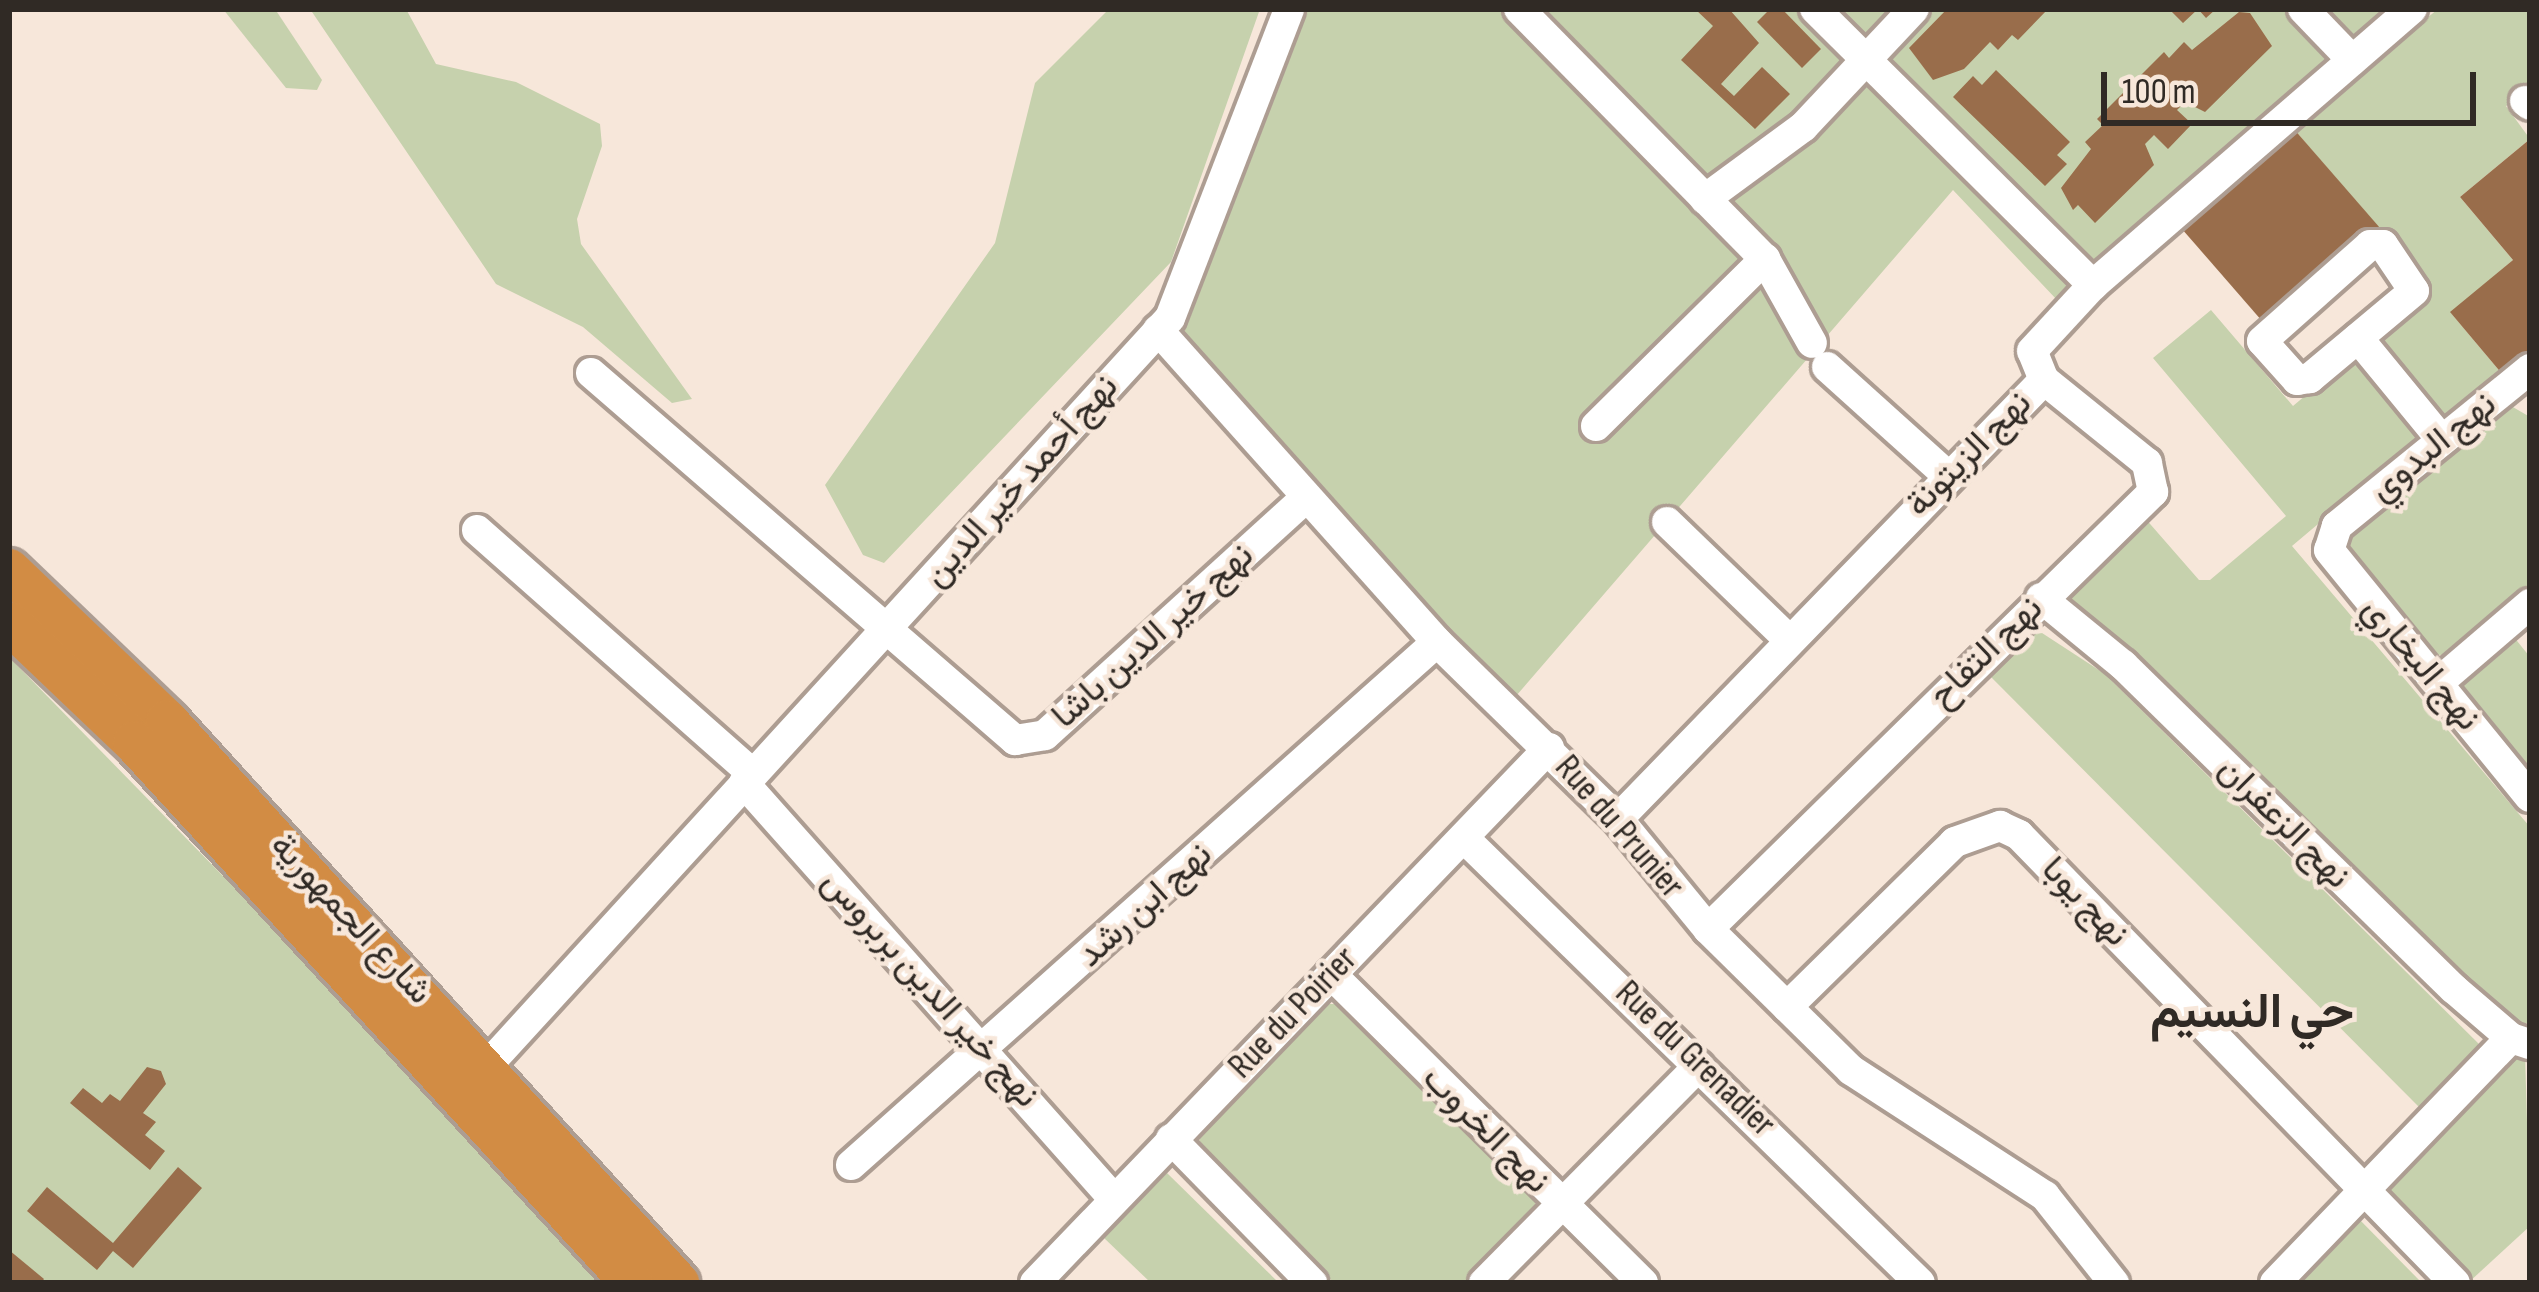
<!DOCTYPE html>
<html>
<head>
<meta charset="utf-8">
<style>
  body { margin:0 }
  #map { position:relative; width:2539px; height:1292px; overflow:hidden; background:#f7e7da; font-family:"Sofia Sans Condensed",Vazirmatn,sans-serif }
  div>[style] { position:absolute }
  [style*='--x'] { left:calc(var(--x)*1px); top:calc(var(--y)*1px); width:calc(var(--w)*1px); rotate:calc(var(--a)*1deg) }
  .green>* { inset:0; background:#c6d1ad }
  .building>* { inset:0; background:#996d4b; transform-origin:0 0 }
  .roads { filter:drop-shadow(3px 0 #ad9d92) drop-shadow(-3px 0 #ad9d92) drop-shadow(0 3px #ad9d92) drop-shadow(0 -3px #ad9d92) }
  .minor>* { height:30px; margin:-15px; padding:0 15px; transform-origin:15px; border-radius:15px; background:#fff }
  .highway>* { height:42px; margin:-21px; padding:0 21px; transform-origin:21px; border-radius:21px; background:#d28c44 }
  span { translate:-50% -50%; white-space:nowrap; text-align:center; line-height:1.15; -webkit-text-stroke:9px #f7e7da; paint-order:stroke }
  .street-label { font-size:36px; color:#302a25 }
  .district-label { font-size:48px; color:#302a25; font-weight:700 }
  .frame { position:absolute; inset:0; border:12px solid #302a25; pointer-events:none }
  .scale { position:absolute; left:2101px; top:72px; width:375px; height:54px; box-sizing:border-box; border:6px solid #302a25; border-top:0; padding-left:15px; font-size:36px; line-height:42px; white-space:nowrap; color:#302a25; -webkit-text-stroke:9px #f7e7da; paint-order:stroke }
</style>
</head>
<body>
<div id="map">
  <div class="green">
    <div style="clip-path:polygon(223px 9px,275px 9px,322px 80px,317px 90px,286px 88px)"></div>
    <div style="clip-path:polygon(310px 9px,406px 9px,436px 64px,516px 82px,600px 124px,602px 146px,577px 219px,581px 244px,692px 399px,672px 403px,583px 327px,496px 284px)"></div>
    <div style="clip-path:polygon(1109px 9px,1260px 9px,1171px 262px,884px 563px,863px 555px,825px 485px,995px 243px,1035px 83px)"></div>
    <div style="clip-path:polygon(1307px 9px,2391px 9px,2057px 300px,1953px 190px,1516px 696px,1315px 488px,1181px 334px)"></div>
    <div style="clip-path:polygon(2438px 9px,2530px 9px,2530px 85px,2506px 106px,2530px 139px,2460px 197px,2513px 260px,2451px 313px,2503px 375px,2450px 419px,2432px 413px,2374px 345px,2427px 285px,2293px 128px)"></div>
    <div style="clip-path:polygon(2211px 310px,2293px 406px,2351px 357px,2420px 438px,2292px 546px,2530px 827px,2530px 1022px,2513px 1027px,2056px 607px,2144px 517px,2199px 580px,2210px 580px,2286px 516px,2153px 358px)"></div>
    <div style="clip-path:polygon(2506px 403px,2530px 417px,2530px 583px,2443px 655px,2424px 654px,2341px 555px,2346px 537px)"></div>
    <div style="clip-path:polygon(2028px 633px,2042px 633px,2105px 674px,2481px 1046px,2419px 1107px,1988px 674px)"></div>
    <div style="clip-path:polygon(2513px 636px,2530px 657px,2530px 782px,2460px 699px,2465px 677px)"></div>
    <div style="clip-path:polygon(9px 657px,448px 1106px,602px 1283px,9px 1283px)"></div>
    <div style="clip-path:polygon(1320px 1004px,1347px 1004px,1536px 1196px,1534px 1216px,1468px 1283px,1334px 1283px,1199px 1151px,1200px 1126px)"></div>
    <div style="clip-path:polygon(2525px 1053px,2530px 1226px,2468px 1283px,2385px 1199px,2384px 1175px,2507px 1056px)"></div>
    <div style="clip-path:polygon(1167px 1173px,1220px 1225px,1279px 1283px,1151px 1283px,1103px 1237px)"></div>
    <div style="clip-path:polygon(2354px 1214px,2422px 1283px,2284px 1283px)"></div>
  </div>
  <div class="building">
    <div style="clip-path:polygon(1695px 9px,1729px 9px,1759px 43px,1721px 84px,1734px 96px,1762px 67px,1790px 94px,1755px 129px,1681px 60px,1713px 26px)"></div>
    <div style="clip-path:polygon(1770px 9px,1782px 9px,1821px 49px,1802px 68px,1757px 22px)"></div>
    <div style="clip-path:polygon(1947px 9px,2048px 9px,2018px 40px,2012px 35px,1998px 50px,1990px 42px,1964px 69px,1933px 80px,1909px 48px)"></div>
    <div style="clip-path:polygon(2169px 9px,2216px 9px,2206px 18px,2198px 9px,2183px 23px)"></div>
    <div style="clip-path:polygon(2239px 12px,2250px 13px,2272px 46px,2205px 112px,2185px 102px,2177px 110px,2192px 124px,2168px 149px,2154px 135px,2145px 144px,2154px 165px,2095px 223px,2078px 205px,2073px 210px,2061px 188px,2091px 149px,2085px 142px,2103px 125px,2097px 119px,2164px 52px,2169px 58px,2184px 42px,2192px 50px)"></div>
    <div style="clip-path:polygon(1996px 70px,2070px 142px,2057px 155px,2067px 164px,2045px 186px,1953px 97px,1973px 76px,1982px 85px)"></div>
    <div style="left:2293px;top:128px;width:131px;height:150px;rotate:49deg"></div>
    <div style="clip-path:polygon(2530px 139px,2530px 352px,2503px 375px,2450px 312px,2513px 260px,2460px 197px)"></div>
    <div style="clip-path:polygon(147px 1067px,161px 1071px,166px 1084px,143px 1113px,156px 1122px,145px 1135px,165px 1151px,150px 1170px,70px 1103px,83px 1088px,102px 1103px,110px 1094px,120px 1101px)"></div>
    <div style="clip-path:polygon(178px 1167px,202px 1188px,133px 1268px,113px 1251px,97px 1270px,27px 1211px,47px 1187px,113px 1243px)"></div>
    <div style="clip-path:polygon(9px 1250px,44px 1279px,41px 1283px,9px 1283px)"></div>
  </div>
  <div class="roads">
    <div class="minor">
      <div style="--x:1519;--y:9;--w:351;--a:45.5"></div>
      <div style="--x:1765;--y:259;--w:96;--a:60.8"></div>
      <div style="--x:1815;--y:9;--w:392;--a:44.8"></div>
      <div style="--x:2303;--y:9;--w:71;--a:46.1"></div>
      <div style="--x:2525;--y:101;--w:6;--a:39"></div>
      <div style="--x:1705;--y:199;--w:122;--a:-36.3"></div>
      <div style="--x:1803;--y:127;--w:162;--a:-46.8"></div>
      <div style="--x:2370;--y:245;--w:13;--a:0"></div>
      <div style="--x:2383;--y:245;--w:55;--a:56"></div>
      <div style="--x:2414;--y:291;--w:136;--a:140.1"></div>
      <div style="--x:2310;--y:378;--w:13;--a:171"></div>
      <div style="--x:2297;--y:380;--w:52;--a:-131.9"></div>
      <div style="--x:2262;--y:341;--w:144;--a:-41.6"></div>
      <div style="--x:1158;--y:330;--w:419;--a:48.2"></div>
      <div style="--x:1437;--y:642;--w:253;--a:44.4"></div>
      <div style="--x:1618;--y:819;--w:142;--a:50.7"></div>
      <div style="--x:1708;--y:929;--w:201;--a:44.6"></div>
      <div style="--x:1851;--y:1070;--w:231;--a:33"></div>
      <div style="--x:2045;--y:1196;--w:111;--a:51.6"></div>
      <div style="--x:2358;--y:338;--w:129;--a:50.6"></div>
      <div style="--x:1827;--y:367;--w:160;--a:42"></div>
      <div style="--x:2530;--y:369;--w:249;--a:140.9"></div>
      <div style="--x:2337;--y:526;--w:25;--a:108"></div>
      <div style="--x:2329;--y:550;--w:318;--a:50.9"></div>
      <div style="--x:591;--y:373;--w:561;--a:40.88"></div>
      <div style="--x:1015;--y:740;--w:30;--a:-9"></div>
      <div style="--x:1045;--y:735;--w:350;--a:-42.3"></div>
      <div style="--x:1596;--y:426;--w:238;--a:-44.7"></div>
      <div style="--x:1667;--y:522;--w:170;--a:44"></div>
      <div style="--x:477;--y:530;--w:368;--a:41.5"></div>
      <div style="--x:2041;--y:598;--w:106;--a:39.3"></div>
      <div style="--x:2123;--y:665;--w:463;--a:44.4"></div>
      <div style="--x:2454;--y:989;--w:75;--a:40.7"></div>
      <div style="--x:2511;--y:1038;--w:20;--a:18"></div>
      <div style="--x:2439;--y:682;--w:120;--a:-40.6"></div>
      <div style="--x:744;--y:783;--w:554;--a:48.37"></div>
      <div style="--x:1618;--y:819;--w:612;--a:-45.86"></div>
      <div style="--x:2044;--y:380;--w:31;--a:-112"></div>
      <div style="--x:2032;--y:351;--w:90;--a:-47.3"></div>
      <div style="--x:2093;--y:285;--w:422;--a:-40.9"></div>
      <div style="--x:1466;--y:840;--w:634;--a:44.3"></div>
      <div style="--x:1708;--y:929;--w:624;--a:-44.48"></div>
      <div style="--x:2153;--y:492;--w:30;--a:-102"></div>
      <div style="--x:2147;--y:463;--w:132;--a:-141.1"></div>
      <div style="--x:1331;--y:974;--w:439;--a:44.7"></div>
      <div style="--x:1787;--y:1007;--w:235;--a:-44.5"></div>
      <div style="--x:1955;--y:842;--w:48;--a:-19.6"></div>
      <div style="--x:2000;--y:826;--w:21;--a:25"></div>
      <div style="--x:2019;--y:835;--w:625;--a:45.78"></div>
      <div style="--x:486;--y:1067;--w:1014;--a:-47.6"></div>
      <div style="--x:1170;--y:318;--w:331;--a:-68.9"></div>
      <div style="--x:1171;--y:1139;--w:202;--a:45.6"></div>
      <div style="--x:851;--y:1165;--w:785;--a:-41.75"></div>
      <div style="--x:1035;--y:1283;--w:742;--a:-46.15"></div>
      <div style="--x:1484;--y:1283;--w:305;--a:-45.3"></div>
      <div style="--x:2275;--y:1283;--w:340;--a:-46.1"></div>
    </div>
    <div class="highway">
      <div style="--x:9;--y:570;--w:219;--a:43.7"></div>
      <div style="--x:167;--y:721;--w:760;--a:47.72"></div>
      <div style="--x:9;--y:623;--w:173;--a:43.6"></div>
      <div style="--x:134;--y:742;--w:735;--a:47.37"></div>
    </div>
  </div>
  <div class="street-label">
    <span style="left:2433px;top:447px;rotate:-39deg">نهج البدوي</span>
    <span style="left:1969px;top:454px;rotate:-45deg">نهج الزيتونة</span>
    <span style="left:1021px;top:481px;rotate:-48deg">نهج أحمد خير الدين</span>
    <span style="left:1153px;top:636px;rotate:-42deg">نهج خير الدين باشا</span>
    <span style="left:1986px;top:652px;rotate:-44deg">نهج التفاح</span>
    <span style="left:2421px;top:664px;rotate:50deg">نهج البخاري</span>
    <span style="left:2284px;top:823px;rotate:45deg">نهج الزعفران</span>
    <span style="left:1619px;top:827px;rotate:49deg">Rue du Prunier</span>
    <span style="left:2085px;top:902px;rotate:46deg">نهج يوبا</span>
    <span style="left:1145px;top:905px;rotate:-42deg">نهج ابن رشد</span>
    <span style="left:351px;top:919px;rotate:47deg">شارع الجمهورية</span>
    <span style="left:930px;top:989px;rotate:48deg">نهج خير الدين بربروس</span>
    <span style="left:1293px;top:1013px;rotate:-46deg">Rue du Poirier</span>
    <span style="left:1695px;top:1059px;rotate:44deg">Rue du Grenadier</span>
    <span style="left:1486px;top:1130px;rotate:45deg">نهج الخروب</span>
  </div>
  <div class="district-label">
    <span style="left:2252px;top:1013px">حي النسيم</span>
  </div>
  <div class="frame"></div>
  <div class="scale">100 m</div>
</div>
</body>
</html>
